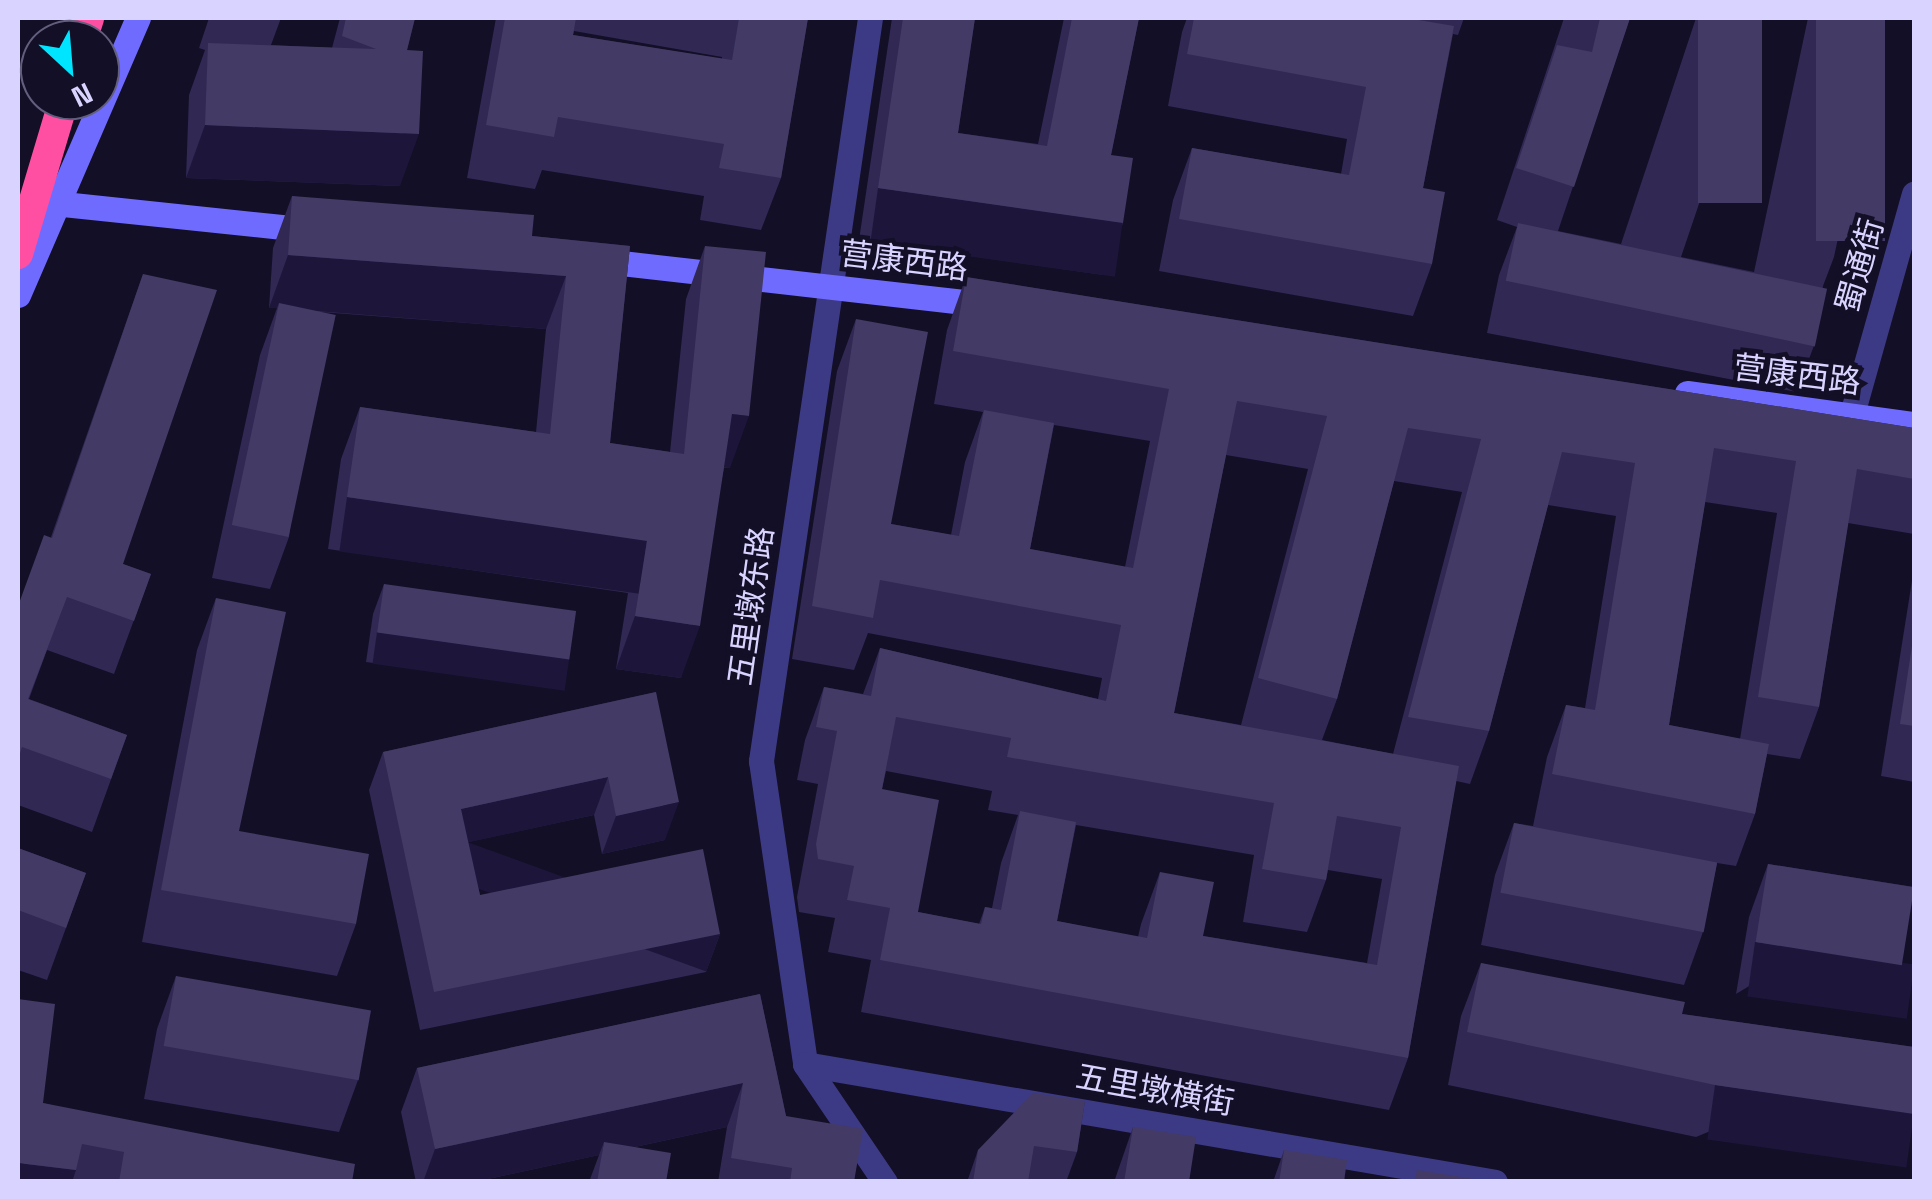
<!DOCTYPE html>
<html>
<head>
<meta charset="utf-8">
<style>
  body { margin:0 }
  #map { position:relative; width:1932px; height:1199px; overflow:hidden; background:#130f26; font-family:"Space Grotesk","Noto Sans SC",sans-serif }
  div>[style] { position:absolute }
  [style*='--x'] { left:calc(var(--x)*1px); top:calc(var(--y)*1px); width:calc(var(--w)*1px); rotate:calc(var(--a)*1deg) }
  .street>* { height:25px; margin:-12.5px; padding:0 12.5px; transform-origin:12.5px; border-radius:12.5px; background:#3d3a85 }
  .secondary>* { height:25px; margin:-12.5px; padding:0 12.5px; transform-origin:12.5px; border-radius:12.5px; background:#6f6bff }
  .highway>* { height:30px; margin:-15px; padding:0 15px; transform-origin:15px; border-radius:15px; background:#ff4fa3 }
  .wall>* { inset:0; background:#312854 }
  .shaded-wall>* { inset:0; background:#1d163a; transform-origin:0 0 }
  .building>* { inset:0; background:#433a66; transform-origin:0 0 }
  span { translate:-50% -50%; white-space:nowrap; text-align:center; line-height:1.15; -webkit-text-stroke:9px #130f26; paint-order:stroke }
  .street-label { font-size:32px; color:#d9d4ff }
  .frame { position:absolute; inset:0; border:20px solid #d9d4ff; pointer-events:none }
  .north { position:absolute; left:20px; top:20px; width:100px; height:100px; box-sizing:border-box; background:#130f26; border:2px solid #625e7d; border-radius:50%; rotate:154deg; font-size:28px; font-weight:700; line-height:40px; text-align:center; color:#d9d4ff }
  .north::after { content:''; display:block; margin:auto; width:35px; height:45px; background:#00e5ff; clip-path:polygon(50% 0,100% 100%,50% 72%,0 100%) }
</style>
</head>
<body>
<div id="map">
  <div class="street">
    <div style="--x:870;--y:18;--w:751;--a:98.35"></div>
    <div style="--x:761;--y:761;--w:306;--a:81.7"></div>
    <div style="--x:805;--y:1064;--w:143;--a:55.9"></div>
    <div style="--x:1852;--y:414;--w:229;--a:-74.3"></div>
    <div style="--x:805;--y:1064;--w:700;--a:9.7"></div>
  </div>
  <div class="secondary">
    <div style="--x:63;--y:204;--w:249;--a:6"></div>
    <div style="--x:595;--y:260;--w:400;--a:6.5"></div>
    <div style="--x:18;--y:295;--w:302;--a:-66.6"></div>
    <div style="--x:1687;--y:393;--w:229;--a:7.8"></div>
  </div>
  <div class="highway">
    <div style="--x:82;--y:40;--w:23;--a:-72"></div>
    <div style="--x:18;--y:254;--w:161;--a:-73.4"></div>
  </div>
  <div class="wall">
    <div style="clip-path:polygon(209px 18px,281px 18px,271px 45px,332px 48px,340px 18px,415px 18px,407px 50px,400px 186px,186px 178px,189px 95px,205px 50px,199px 48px)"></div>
    <div style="clip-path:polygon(evenodd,496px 18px,808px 18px,781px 178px,761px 230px,700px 220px,704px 196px,542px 170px,535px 189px,467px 178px,496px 18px,574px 31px,722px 57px,722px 59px,573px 35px,574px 31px)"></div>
    <div style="clip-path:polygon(892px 18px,975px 18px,958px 133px,1038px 144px,1064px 18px,1139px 18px,1111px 155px,1123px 223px,1104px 275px,859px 240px)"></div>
    <div style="clip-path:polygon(1187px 18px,1464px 18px,1458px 35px,1453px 34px,1423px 188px,1432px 264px,1413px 316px,1159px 271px,1173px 200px,1192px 148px,1341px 174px,1347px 139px,1168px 106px,1182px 32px)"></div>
    <div style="clip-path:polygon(1564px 18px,1630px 18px,1558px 231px,1621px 244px,1696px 18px,1762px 18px,1681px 257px,1754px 272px,1808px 18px,1885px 18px,1834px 257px,1823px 286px,1816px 340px,1797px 392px,1487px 333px,1499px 275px,1517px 227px,1497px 220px)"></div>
    <div style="clip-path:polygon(292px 196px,532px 236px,630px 246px,610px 443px,670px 452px,686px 299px,705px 246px,730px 468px,724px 468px,681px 678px,616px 669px,628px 593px,328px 549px,341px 459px,360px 407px,536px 432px,546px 329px,320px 312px,289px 537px,270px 589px,212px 578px,260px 355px,277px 308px,269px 308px,273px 248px)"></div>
    <div style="clip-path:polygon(143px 274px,123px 564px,151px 574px,114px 674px,47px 650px,29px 699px,127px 735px,92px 832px,18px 805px,18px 606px,51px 537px)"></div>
    <div style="clip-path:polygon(evenodd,966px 277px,1914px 428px,1914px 534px,1848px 523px,1819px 707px,1800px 759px,1767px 754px,1755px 814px,1736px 866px,1717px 863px,1703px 932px,1684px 985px,1481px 945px,1495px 875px,1514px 823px,1533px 826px,1547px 757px,1566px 705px,1585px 708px,1616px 516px,1548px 505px,1489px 731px,1470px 784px,1456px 781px,1408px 1058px,1389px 1110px,861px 1012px,871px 960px,828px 952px,835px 918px,799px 912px,797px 897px,818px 784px,797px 780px,805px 740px,824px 687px,863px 694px,880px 648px,1098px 699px,1102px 678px,868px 633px,854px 670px,792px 659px,837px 371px,856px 319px,891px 524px,951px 535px,965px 462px,983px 412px,934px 404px,947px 330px,966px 277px,1054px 425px,1150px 441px,1125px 567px,1030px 549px,1054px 425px,966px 277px,1226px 455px,1308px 469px,1241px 725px,1174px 713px,1226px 455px,966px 277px,1394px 481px,1462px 492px,1393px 754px,1322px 740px,1337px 699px,1394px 481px,966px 277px,1705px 502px,1777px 513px,1740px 739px,1669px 725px,1705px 502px,966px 277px,886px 771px,992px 791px,988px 810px,1018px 815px,1001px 863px,992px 908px,985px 907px,979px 924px,918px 912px,882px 789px,886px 771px,966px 277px,1076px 825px,1254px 855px,1243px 922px,1307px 932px,1326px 880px,1328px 870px,1382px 879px,1367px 963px,1203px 936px,1160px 872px,1141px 924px,1138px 937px,1057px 921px,1076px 825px)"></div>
    <div style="clip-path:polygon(1914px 568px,1914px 782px,1881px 776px)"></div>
    <div style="clip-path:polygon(384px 584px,558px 689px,366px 662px,373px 614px)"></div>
    <div style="clip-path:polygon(216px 598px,239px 831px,356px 924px,337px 976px,142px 942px,197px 650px)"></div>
    <div style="clip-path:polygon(656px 692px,665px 840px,602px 854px,594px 815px,468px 842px,480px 895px,720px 934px,706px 972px,420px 1030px,369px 790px,383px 752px)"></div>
    <div style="clip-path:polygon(18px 848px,86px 873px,47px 980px,18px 970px)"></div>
    <div style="clip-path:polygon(1768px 864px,1914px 887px,1736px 994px,1749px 917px)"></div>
    <div style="clip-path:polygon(1481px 963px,1682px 1014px,1914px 1047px,1696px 1137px,1448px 1085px,1461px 1016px)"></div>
    <div style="clip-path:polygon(176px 976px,358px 1080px,339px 1132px,144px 1099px,157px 1029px)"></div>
    <div style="clip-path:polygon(760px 994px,786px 1116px,854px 1182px,718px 1182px,727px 1127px,635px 1147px,666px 1182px,589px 1182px,599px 1155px,474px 1182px,416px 1182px,401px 1112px,417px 1068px)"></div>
    <div style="clip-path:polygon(1085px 1101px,1077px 1152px,1066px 1182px,967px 1182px,978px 1150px)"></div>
    <div style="clip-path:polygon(43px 1103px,352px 1182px,18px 1182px)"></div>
    <div style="clip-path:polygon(1133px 1127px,1189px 1182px,1114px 1182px)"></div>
    <div style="clip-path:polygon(1284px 1150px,1344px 1182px,1273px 1182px)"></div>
  </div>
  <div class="shaded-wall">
    <div style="clip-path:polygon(205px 125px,419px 134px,400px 186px,186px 178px)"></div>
    <div style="left:878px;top:188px;width:247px;height:55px;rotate:8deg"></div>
    <div style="clip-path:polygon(288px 255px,566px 276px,546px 329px,278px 308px,279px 303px,277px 308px,269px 308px)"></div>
    <div style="clip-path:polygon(732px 414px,749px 416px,730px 468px,712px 467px)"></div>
    <div style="left:347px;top:497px;width:303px;height:55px;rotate:8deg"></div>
    <div style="clip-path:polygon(635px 616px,700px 626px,681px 678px,616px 669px)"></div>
    <div style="left:377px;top:632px;width:194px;height:32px;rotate:8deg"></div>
    <div style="clip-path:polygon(608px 777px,594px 815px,447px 847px,461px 809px)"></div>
    <div style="clip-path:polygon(679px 802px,665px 840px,602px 854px,616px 816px)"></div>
    <div style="left:720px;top:934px;width:40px;height:292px;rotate:110deg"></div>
    <div style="left:1755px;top:942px;width:161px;height:55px;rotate:8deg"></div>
    <div style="clip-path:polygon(743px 1083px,727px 1127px,602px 1154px,604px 1142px,599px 1155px,474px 1182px,423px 1182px,435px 1149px)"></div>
    <div style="left:1715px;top:1085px;width:201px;height:55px;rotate:8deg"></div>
    <div style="clip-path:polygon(18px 1163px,76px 1170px,72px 1182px,18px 1182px)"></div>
  </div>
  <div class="building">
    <div style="clip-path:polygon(346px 18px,415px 18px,407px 50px,423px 51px,419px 134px,205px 125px,208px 43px,376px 49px,342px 36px)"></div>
    <div style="clip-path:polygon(505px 18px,576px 18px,573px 35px,732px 60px,739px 18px,808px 18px,781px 178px,719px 168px,724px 144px,558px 117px,554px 137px,486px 125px)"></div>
    <div style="clip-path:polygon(903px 18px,975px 18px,958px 133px,1047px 146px,1072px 18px,1139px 18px,1111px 155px,1133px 158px,1123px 223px,878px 188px)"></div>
    <div style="clip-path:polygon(1194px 18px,1407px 18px,1454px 26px,1423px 188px,1445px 192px,1432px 264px,1179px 219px,1192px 148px,1349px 175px,1366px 87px,1187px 54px)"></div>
    <div style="clip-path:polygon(1600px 18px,1630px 18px,1574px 187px,1516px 168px,1557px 45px,1592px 52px)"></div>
    <div style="left:1698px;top:18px;width:64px;height:185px"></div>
    <div style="left:1816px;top:18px;width:69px;height:223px"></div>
    <div style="clip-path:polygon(292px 196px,534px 215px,532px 236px,630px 246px,610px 443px,684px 454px,705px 246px,766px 252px,749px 416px,732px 414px,700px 626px,635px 616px,647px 541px,347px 497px,360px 407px,550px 434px,566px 276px,288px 255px)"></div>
    <div style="left:1518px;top:223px;width:316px;height:59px;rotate:12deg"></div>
    <div style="clip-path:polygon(143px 274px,217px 290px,123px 564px,151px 574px,134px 621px,67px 597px,28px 699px,127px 735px,111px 779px,22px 747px,18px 760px,18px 606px,44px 535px,52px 538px)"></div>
    <div style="clip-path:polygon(evenodd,966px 277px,1914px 428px,1914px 479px,1857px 469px,1819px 707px,1758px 697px,1796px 461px,1714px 448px,1669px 725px,1769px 744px,1755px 814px,1552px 774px,1566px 705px,1595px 710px,1635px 463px,1562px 452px,1489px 731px,1408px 717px,1481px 439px,1408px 428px,1337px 699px,1258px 678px,1327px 416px,1237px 401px,1174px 713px,1459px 766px,1408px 1058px,880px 960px,890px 908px,847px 900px,854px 866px,818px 859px,816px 844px,837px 731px,816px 727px,824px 687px,871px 696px,880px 648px,1106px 701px,1121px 625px,880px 580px,873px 618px,812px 606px,856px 319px,928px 332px,891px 524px,959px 536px,984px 410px,1054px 423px,1030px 549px,1133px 568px,1169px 389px,953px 351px,966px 277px,896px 717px,1011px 738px,1007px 757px,1274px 803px,1262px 869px,1326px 880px,1337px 816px,1401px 827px,1377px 965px,1203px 936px,1214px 882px,1160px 872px,1147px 938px,1057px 921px,1076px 822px,1020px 811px,1001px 910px,985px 907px,981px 924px,918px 912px,939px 800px,882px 789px,896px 717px)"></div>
    <div style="left:279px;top:303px;width:58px;height:227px;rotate:12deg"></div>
    <div style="left:384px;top:584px;width:194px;height:49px;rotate:8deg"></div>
    <div style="clip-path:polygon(216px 598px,286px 612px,239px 831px,369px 854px,356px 924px,161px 890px)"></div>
    <div style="clip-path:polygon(1914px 633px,1914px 726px,1900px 724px)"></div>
    <div style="clip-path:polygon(656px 692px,679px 802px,616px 816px,608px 777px,461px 809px,480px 895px,703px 849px,720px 934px,434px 992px,383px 752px)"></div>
    <div style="left:1514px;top:823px;width:207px;height:71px;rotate:11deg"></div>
    <div style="clip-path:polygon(18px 848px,86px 873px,66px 928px,18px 910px)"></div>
    <div style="left:1768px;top:864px;width:148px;height:79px;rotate:9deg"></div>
    <div style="clip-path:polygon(1481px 963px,1685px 1002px,1682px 1014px,1914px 1047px,1914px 1114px,1715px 1085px,1467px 1032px)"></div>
    <div style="left:176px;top:976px;width:198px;height:71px;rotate:10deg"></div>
    <div style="clip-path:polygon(760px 994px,786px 1116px,863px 1129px,854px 1182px,790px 1182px,792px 1168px,731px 1158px,743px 1083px,435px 1149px,417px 1068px)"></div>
    <div style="clip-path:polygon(18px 999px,55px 1004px,43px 1103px,355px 1164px,352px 1182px,119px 1182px,124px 1152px,82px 1144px,76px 1170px,18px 1163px)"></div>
    <div style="clip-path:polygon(1033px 1093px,1085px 1101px,1077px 1152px,1034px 1146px,1028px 1182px,973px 1182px,978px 1150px)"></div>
    <div style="clip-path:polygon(1133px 1127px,1196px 1137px,1189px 1182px,1124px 1182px)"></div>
    <div style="clip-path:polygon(604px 1142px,671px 1153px,666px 1182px,597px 1182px)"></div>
    <div style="clip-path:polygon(1284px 1150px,1347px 1160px,1344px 1182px,1279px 1182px)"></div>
    <div style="clip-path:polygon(1417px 1170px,1480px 1180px,1480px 1182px,1415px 1182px)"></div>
  </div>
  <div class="street-label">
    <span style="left:904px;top:261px;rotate:7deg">营康西路</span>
    <span style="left:1860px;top:266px;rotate:-74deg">蜀通街</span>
    <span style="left:1797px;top:375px;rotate:7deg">营康西路</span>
    <span style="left:751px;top:606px;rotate:-82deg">五里墩东路</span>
    <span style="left:1155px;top:1090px;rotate:10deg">五里墩横街</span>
  </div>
  <div class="frame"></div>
  <div class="north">N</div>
</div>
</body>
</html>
